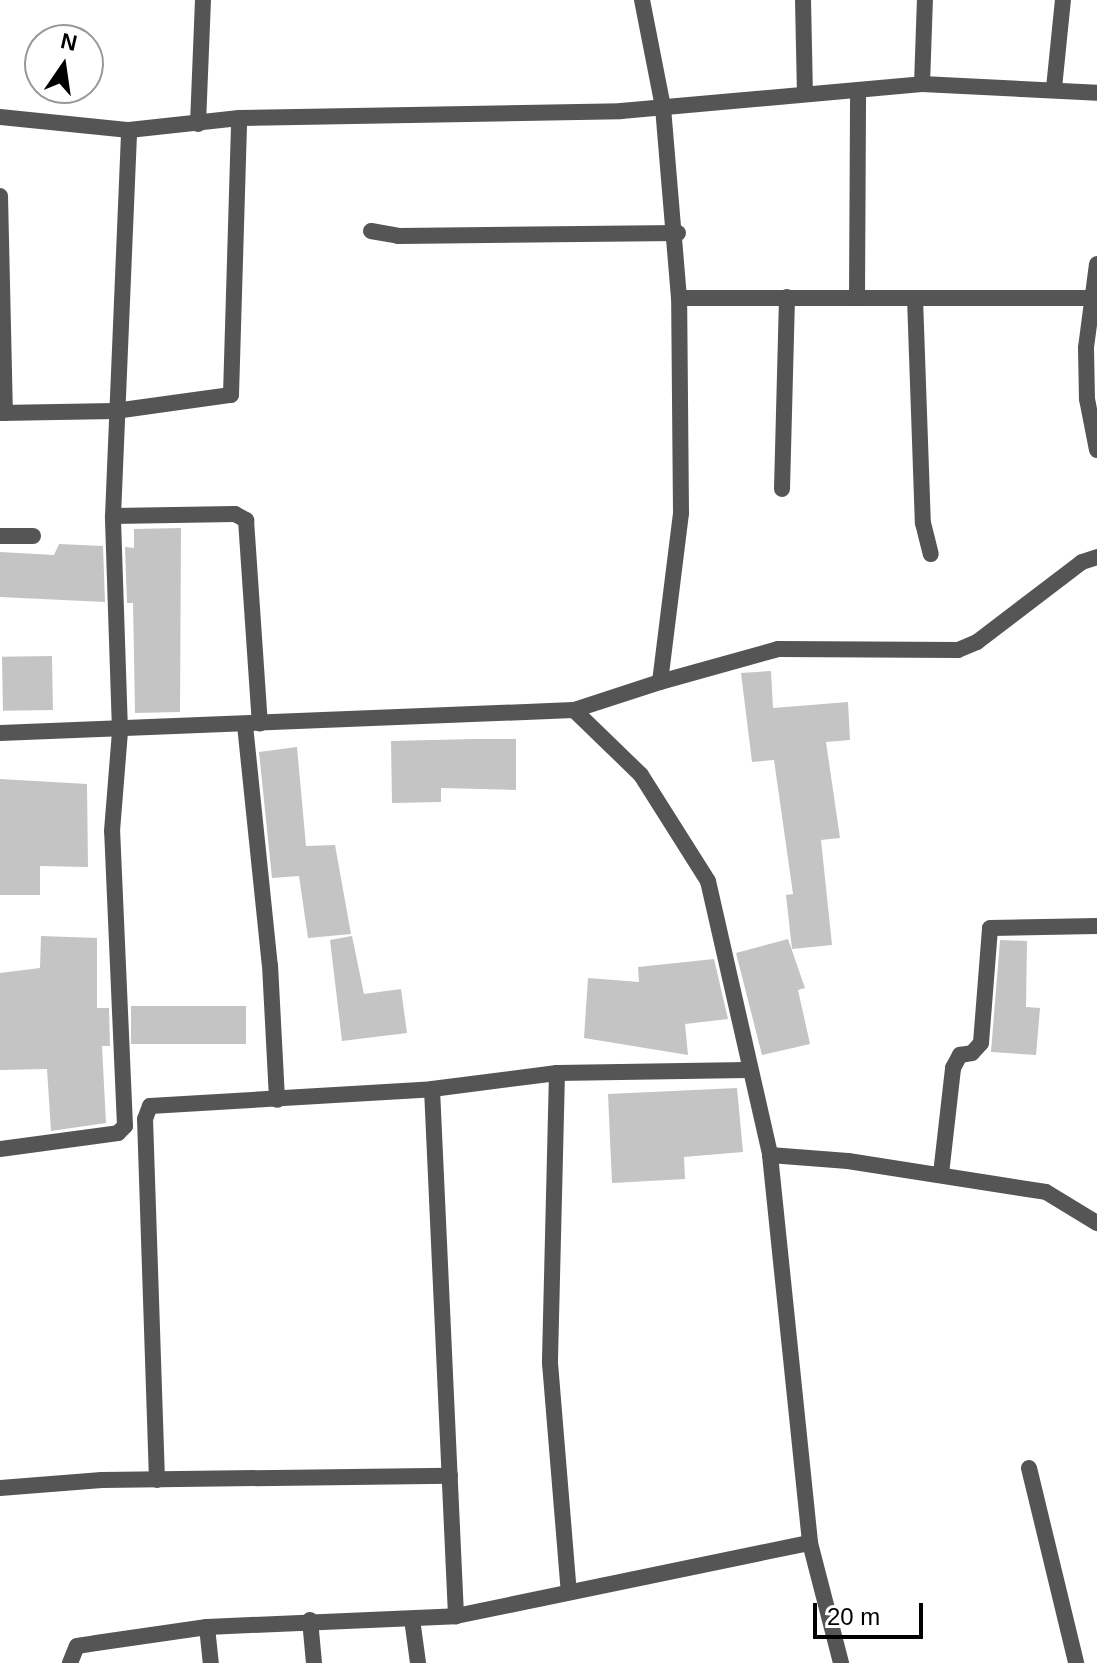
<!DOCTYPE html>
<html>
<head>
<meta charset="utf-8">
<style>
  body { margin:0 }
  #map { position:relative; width:1097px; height:1663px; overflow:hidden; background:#fff; font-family:Arial,sans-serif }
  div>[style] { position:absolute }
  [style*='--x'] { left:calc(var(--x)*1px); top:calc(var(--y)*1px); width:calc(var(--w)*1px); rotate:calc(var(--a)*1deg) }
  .building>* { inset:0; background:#c4c4c4; transform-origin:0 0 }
  .street>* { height:16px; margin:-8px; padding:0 8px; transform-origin:8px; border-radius:8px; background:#555 }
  span { translate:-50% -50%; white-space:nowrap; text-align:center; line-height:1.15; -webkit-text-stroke:6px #fff; paint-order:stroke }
  .north { position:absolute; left:24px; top:24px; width:80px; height:80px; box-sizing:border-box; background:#fff; border:2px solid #999; border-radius:50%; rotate:13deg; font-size:22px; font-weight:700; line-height:32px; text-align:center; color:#000 }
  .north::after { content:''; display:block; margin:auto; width:28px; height:36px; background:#000; clip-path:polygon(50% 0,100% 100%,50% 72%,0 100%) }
  .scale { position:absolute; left:813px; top:1603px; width:110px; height:36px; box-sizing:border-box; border:4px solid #000; border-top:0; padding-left:10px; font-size:24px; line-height:28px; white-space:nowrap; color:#000; -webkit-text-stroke:6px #fff; paint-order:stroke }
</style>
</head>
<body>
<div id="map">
  <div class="building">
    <div style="clip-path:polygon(181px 528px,180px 712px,135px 713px,133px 603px,127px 603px,125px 547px,134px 548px,134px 529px)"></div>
    <div style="clip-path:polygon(59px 544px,103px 546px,105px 602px,0 597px,0 552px,54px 555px)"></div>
    <div style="left:52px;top:656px;width:54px;height:50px;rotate:89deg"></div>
    <div style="clip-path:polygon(771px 671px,773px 708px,848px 702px,850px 740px,826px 742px,840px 838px,821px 840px,832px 945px,792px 949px,786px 895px,793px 894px,774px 760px,752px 762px,741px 673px)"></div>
    <div style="clip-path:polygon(474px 739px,516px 739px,516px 790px,441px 788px,441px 802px,392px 803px,391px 741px)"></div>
    <div style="clip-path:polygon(297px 747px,306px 846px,335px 845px,351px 934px,308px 938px,299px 876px,272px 878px,259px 752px)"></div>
    <div style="clip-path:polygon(0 779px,87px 784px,88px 867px,40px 866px,40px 895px,0 895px)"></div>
    <div style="clip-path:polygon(41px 936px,97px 938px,97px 1008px,109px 1008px,110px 1046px,102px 1046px,106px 1123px,51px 1131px,47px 1069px,0 1070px,0 973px,40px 968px)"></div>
    <div style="clip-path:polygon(352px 936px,364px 994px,401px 989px,407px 1033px,342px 1041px,330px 940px)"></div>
    <div style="clip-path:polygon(788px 939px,805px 988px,798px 990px,810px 1044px,762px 1055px,736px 953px)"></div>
    <div style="clip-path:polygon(1000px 940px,1027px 941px,1026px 1007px,1040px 1008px,1036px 1055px,991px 1052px)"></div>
    <div style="clip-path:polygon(714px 959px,728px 1019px,685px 1024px,688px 1055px,584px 1038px,588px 978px,639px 982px,638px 967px)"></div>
    <div style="left:246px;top:1006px;width:38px;height:115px;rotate:90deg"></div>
    <div style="clip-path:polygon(737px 1088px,743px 1152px,684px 1157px,685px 1179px,612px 1183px,608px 1094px)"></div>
  </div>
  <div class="street">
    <div style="--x:803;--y:0;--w:94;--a:88.8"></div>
    <div style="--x:922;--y:84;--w:84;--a:-88"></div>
    <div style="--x:1054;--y:88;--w:88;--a:-84.2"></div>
    <div style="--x:0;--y:117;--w:130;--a:5.8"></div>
    <div style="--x:129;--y:130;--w:111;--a:-6.2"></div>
    <div style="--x:239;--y:118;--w:382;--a:-1"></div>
    <div style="--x:621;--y:111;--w:302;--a:-5.1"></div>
    <div style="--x:922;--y:84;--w:175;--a:2.9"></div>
    <div style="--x:198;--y:124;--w:124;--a:-87.7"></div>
    <div style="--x:0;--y:196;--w:217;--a:88.7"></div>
    <div style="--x:371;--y:231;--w:27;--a:10"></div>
    <div style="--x:398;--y:236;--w:280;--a:-0.6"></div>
    <div style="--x:1097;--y:264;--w:85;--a:97.5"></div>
    <div style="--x:1086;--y:348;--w:51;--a:88.9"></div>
    <div style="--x:1087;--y:399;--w:52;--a:78.9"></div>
    <div style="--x:679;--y:298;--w:415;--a:0"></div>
    <div style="--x:857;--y:298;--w:208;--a:-89.7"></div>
    <div style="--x:915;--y:298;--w:225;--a:88"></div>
    <div style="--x:923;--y:523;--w:32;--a:76"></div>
    <div style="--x:0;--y:413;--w:115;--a:-1"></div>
    <div style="--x:115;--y:411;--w:117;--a:-7.9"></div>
    <div style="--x:231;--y:395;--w:277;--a:-88.3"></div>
    <div style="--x:782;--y:489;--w:192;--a:-88.5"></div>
    <div style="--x:113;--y:516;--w:122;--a:-0.9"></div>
    <div style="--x:235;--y:514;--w:13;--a:29"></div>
    <div style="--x:246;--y:520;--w:204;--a:86.1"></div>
    <div style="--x:0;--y:536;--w:33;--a:0"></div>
    <div style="--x:660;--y:682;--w:123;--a:-15.6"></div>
    <div style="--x:778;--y:649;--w:180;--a:0.3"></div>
    <div style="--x:958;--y:650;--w:21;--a:-23"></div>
    <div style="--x:977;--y:642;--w:132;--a:-37.3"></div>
    <div style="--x:1082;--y:562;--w:16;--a:-18"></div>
    <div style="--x:574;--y:710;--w:93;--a:44.1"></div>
    <div style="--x:641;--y:775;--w:125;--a:57.7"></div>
    <div style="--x:708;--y:881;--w:281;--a:77.2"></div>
    <div style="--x:770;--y:1155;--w:390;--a:84.1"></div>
    <div style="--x:810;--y:1543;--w:124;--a:75.5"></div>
    <div style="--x:245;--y:725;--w:241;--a:84.1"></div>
    <div style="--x:270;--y:965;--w:135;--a:87"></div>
    <div style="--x:0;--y:733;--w:574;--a:-2.29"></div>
    <div style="--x:574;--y:710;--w:90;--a:-18"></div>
    <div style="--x:660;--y:682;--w:170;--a:-82.9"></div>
    <div style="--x:681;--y:513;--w:215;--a:-90.5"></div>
    <div style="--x:679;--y:298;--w:192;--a:-94.8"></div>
    <div style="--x:663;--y:107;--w:109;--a:-101.1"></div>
    <div style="--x:557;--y:1073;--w:290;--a:91.4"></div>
    <div style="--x:550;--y:1363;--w:230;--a:85.3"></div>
    <div style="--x:432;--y:1089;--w:528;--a:87.39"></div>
    <div style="--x:0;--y:1149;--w:119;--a:-7.7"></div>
    <div style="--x:118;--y:1133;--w:10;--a:-45"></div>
    <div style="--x:125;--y:1126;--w:295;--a:-92.5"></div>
    <div style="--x:112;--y:831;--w:100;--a:-85.4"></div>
    <div style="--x:120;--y:731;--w:215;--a:-91.9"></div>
    <div style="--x:113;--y:516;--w:386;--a:-87.6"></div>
    <div style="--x:770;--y:1155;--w:78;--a:4.4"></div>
    <div style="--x:848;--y:1161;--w:200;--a:8.9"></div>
    <div style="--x:1046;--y:1192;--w:60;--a:31.3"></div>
    <div style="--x:941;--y:1174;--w:107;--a:-83.5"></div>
    <div style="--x:953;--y:1068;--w:15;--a:-62"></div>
    <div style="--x:960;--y:1055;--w:12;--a:-9"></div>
    <div style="--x:972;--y:1053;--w:13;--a:-48"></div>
    <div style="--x:981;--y:1043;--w:115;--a:-85.5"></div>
    <div style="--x:990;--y:928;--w:107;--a:-1.1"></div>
    <div style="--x:1029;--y:1468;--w:201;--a:76.4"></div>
    <div style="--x:157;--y:1480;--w:361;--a:-91.9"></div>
    <div style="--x:145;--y:1119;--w:14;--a:-69"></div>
    <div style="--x:150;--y:1106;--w:283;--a:-3.4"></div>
    <div style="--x:432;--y:1089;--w:126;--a:-7.3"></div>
    <div style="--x:557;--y:1073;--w:190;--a:-0.9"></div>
    <div style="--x:0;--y:1488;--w:102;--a:-4.5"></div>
    <div style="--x:102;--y:1480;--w:348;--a:-0.7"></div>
    <div style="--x:412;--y:1619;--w:44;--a:82.2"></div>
    <div style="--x:310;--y:1620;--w:43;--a:84.7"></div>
    <div style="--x:207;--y:1627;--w:36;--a:84"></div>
    <div style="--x:70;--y:1663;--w:18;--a:-68"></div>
    <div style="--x:77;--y:1646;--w:19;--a:-9"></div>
    <div style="--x:96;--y:1643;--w:112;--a:-8.2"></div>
    <div style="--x:207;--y:1627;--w:249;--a:-2.5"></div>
    <div style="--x:456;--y:1616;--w:361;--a:-11.7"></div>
  </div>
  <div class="north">N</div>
  <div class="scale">20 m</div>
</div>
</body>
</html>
